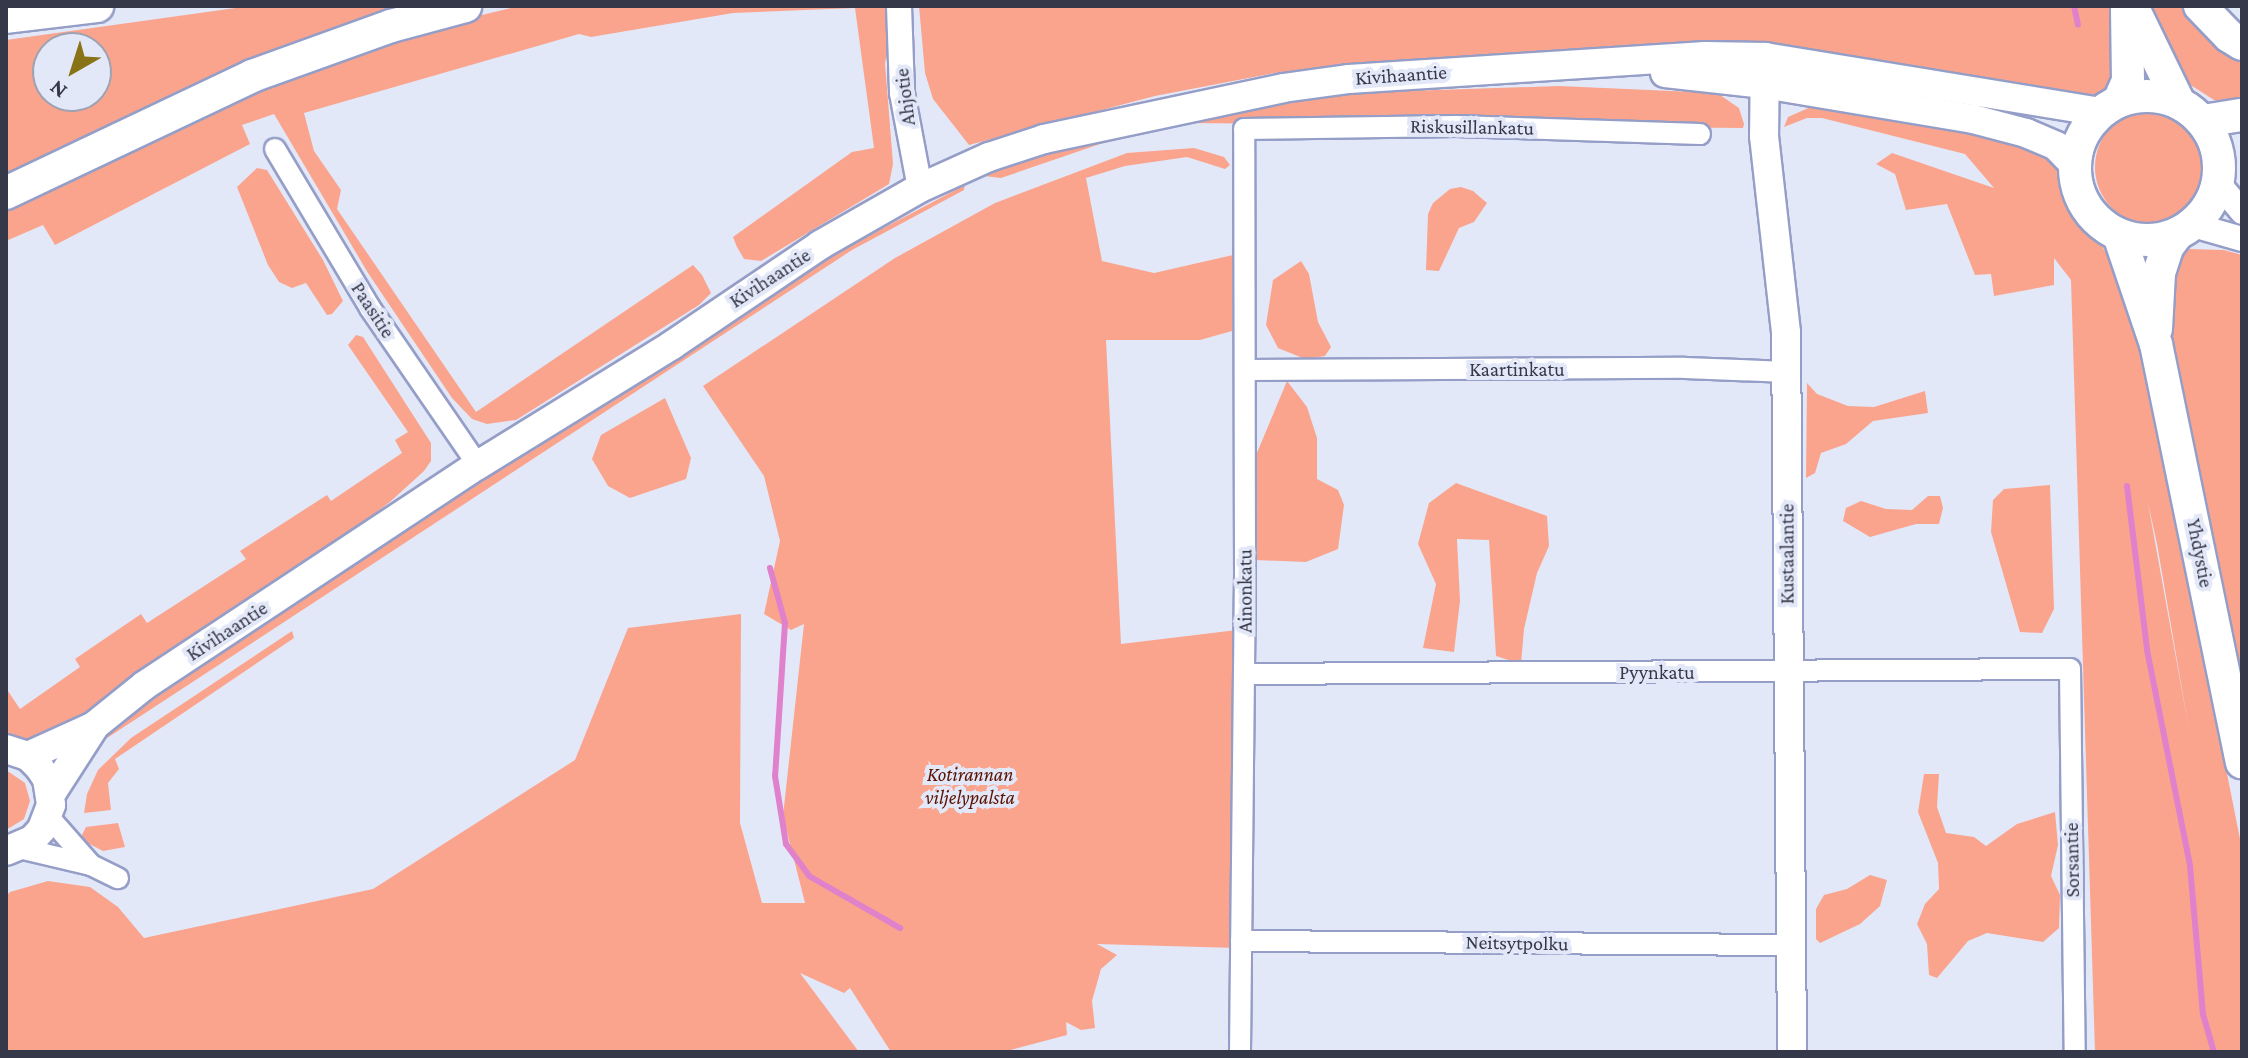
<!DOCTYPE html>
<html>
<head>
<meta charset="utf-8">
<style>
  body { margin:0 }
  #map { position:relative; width:2248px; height:1058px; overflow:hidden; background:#e3e8f9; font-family:"Crimson Pro",serif }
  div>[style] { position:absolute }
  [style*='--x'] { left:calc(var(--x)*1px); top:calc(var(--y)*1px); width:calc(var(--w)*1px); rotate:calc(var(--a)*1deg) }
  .green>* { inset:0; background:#faa48d }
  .round { border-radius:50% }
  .stream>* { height:6px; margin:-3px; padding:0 3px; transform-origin:3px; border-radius:3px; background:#e081cc }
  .roads { filter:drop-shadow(2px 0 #959ec7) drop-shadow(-2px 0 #959ec7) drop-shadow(0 2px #959ec7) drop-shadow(0 -2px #959ec7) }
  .minor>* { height:20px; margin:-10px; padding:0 10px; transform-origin:10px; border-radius:10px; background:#fff }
  .tertiary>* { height:24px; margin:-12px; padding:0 12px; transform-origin:12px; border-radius:12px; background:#fff }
  .secondary>* { height:28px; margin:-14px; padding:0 14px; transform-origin:14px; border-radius:14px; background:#fff }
  .primary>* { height:32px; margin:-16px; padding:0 16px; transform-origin:16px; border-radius:16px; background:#fff }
  .primary>.ring { margin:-16px; padding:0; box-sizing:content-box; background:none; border:32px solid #fff; border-radius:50% }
  .trunk>* { height:32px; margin:-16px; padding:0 16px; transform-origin:16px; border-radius:16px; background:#fff }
  span { translate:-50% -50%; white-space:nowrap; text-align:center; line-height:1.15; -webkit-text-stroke:8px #e3e8f9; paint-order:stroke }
  .street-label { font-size:20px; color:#353849 }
  .park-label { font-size:20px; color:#5a1201; font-style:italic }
  .frame { position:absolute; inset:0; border:8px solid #353849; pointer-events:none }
  .north { position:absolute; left:32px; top:32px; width:80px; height:80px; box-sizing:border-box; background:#e3e8f9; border:2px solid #9da2b3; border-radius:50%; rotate:219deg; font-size:22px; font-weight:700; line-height:32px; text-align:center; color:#353849 }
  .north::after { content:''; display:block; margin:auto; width:28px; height:36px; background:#887316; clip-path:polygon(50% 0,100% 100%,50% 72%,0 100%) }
</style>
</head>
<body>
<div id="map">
  <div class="green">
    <div style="clip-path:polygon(evenodd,250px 6px,400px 6px,304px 41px,6px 182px,6px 40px,250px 6px,48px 48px,96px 48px,96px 96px,48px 96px,48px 48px)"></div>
    <div style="clip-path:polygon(519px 6px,890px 6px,892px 32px,885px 63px,893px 164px,889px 184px,761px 261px,744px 259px,737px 247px,733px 237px,852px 152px,874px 148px,855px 8px,733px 13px,591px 37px,579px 34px,304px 113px,314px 151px,341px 190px,337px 209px,476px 412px,693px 265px,702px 275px,711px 293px,699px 305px,516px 420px,487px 424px,472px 419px,452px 398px,368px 273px,274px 114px,242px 125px,250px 144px,55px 245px,43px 225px,6px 241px,6px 205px,210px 105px,231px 105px,369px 42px)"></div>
    <div style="clip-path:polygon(919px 6px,2109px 6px,2117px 72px,2102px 98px,2088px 103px,2038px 99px,1912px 66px,1685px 44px,1274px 73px,1155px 96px,969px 145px,933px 99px,925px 73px)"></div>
    <div style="clip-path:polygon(2149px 6px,2185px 6px,2242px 56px,2242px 106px,2214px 100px,2189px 84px,2173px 64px)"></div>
    <div style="clip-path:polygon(1559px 86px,1717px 93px,1739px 108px,1744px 124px,1743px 128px,1185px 123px,1100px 144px,1001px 178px,984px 176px,1082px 141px,1207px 112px,1348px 93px)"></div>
    <div style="clip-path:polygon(evenodd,1845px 104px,1941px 120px,2035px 148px,2058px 165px,2112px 264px,2141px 341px,2242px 849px,2242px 1052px,2095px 1052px,2071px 280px,2054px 258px,2054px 285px,1994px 296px,1991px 274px,1975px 275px,1947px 204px,1906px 210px,1895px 174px,1876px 164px,1892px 153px,1994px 188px,1965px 154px,1822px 118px,1807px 118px,1784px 127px,1788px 117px,1813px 106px,1845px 104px,2148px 503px,2157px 544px,2189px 730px,2148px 503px)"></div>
    <div class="round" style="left:2095px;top:109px;width:116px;height:116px"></div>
    <div style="clip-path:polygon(1194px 148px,1224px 157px,1230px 165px,1225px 169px,1187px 157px,1125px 166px,1086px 178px,1102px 261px,1154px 273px,1233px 255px,1232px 331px,1200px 340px,1106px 340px,1121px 644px,1237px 630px,1236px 948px,1097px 944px,1117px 955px,1101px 969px,1092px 1001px,1095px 1028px,1081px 1030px,1066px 1022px,1067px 1035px,1003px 1052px,891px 1052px,850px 988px,844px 993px,800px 973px,859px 1052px,6px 1052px,6px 896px,10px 892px,48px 881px,90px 887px,118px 907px,144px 938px,373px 889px,575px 760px,628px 628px,741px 614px,740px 823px,762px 903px,805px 903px,783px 816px,804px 624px,791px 630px,764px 614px,780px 541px,764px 476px,703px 386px,895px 258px,995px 203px,1127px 153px)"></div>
    <div style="clip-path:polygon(257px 168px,267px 170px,323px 260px,343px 301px,332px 314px,327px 315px,306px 283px,292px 288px,279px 282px,268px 265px,237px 187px)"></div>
    <div style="clip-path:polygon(965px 185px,964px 190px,852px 250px,104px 740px,132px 711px,806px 269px)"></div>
    <div style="clip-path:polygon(1461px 187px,1473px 191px,1487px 203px,1474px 222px,1459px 228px,1439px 271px,1426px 270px,1428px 214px,1433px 203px,1450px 189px)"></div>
    <div style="clip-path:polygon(2188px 249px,2224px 250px,2242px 255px,2242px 713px,2166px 302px,2174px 264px)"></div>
    <div style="clip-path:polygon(1301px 261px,1309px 274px,1318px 322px,1331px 347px,1325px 356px,1305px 359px,1278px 348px,1266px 325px,1273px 280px)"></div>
    <div style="clip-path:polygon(356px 335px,363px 337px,431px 443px,431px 461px,424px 471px,391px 501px,293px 576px,165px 656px,52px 739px,36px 744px,6px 733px,6px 688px,20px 709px,80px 667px,75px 659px,141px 614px,147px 623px,246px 559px,240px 551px,327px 495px,331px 501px,402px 453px,395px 440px,408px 432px,348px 345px)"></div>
    <div style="clip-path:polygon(1287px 381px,1307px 407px,1317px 438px,1317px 479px,1338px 490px,1344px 505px,1338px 549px,1306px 562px,1256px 560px,1254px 460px)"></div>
    <div style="clip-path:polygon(1807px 383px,1817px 394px,1848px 406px,1874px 407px,1925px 391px,1928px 413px,1873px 421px,1846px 444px,1821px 453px,1815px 473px,1806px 478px)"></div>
    <div style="clip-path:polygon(665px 398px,691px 458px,686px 479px,630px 498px,608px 486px,592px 459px,601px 435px)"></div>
    <div style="clip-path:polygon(1456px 483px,1547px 516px,1549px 546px,1537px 573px,1524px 629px,1521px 664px,1496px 656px,1489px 540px,1457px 539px,1460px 601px,1454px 652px,1423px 648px,1436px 584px,1418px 544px,1429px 503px)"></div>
    <div style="clip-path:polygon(2050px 485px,2054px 609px,2042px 633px,2020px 632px,1991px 532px,1993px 500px,2004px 489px)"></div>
    <div style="clip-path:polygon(1928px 496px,1940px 496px,1943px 508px,1939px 524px,1916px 524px,1870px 537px,1843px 521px,1846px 508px,1861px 501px,1886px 509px,1912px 510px)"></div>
    <div style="clip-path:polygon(292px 631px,294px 638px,115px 759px,119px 769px,108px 783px,111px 810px,84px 813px,87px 794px,98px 770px,131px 738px)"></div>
    <div style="clip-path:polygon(6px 770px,25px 783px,30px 801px,24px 819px,6px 830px)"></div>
    <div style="clip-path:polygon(1924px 774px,1939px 774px,1937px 807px,1946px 833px,1974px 837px,1986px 846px,2017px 824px,2055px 812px,2058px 845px,2051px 876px,2060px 895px,2059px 928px,2043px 942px,1987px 933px,1968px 941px,1937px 978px,1929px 975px,1927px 944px,1917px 924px,1925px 904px,1939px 889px,1938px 863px,1918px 812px)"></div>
    <div style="clip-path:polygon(118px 823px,125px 847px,103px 851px,80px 839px,86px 827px)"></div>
    <div style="clip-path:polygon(1870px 875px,1887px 880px,1880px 906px,1860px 924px,1820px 943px,1816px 939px,1816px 909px,1824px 895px,1847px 889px)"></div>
  </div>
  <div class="stream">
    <div style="--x:2074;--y:6;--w:19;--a:78"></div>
    <div style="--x:2127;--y:486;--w:165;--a:83"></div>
    <div style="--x:2147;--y:650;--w:220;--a:78.7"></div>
    <div style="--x:2190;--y:866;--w:149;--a:85"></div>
    <div style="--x:2203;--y:1014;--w:40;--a:74"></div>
    <div style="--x:770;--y:568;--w:57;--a:74.7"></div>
    <div style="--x:785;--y:623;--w:153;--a:93.7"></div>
    <div style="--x:775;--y:776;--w:69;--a:80.8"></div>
    <div style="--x:786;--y:844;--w:39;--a:54"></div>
    <div style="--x:809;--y:876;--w:105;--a:29.7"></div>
  </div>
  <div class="roads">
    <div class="minor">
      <div style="--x:275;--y:149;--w:185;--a:59.1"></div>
      <div style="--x:370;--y:308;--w:191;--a:55.5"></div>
      <div style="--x:1246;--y:370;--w:439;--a:-0.3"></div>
      <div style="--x:1685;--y:368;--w:102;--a:2.2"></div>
      <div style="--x:1245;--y:674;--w:825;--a:-0.35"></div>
      <div style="--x:2070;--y:669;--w:383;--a:89.3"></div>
      <div style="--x:48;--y:816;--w:65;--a:48.7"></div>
      <div style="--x:19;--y:848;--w:74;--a:13.3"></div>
      <div style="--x:91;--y:865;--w:30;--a:26"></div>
      <div style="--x:1241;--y:941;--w:551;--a:0.42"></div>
      <div style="--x:1240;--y:1052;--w:479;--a:-89.4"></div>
      <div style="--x:1245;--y:573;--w:444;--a:-90.1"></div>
      <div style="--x:1244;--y:129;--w:212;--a:-0.8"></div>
      <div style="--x:1456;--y:126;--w:244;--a:1.9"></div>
    </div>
    <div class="tertiary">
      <div style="--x:899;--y:6;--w:87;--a:88"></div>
      <div style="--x:902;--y:93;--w:97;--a:79.3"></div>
      <div style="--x:2218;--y:183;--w:38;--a:50"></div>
      <div style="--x:2193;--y:225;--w:51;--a:15.9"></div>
    </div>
    <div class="secondary">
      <div style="--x:1765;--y:57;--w:79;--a:90.7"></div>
      <div style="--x:1764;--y:136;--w:198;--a:83.6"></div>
      <div style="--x:1786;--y:333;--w:719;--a:89.52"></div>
      <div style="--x:1665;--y:73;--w:100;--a:6.3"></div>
      <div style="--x:1764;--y:84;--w:212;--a:9.5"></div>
      <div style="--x:1973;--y:119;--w:55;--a:14.8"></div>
      <div style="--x:2026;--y:133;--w:33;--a:23"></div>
      <div style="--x:2056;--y:146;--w:28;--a:46"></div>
      <div style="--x:6;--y:749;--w:23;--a:18"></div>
      <div style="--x:28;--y:756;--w:16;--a:45"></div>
      <div style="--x:39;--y:767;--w:14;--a:56"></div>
      <div style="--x:47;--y:779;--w:26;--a:81"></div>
      <div style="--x:51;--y:805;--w:26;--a:111"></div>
      <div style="--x:42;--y:829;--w:15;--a:132"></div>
      <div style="--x:32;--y:840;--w:28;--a:157"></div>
      <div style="--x:28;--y:756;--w:72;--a:-24.4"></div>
      <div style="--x:94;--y:726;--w:65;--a:-38.8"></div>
      <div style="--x:145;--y:685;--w:399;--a:-33.5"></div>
      <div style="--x:478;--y:465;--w:228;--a:-31.7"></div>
      <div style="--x:672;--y:345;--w:179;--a:-34"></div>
      <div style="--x:820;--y:245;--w:115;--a:-29.7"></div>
      <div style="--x:920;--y:188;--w:76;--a:-24.2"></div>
      <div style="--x:989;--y:157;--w:58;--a:-18.1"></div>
      <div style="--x:1044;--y:139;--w:244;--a:-12"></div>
      <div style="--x:1283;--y:88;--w:67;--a:-7.8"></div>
      <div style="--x:1349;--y:79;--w:357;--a:-3.7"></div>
      <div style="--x:1705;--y:56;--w:60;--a:1"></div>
      <div style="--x:1765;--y:57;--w:340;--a:9.3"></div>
      <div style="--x:51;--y:794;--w:80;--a:-57.3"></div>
    </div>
    <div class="primary">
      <div style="--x:2132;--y:6;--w:108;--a:64.1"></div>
      <div class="ring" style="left:2075px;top:96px;width:112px;height:112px"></div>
      <div style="--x:2119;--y:101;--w:22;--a:-66"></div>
      <div style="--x:2128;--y:81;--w:72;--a:-90.8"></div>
      <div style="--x:2203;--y:121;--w:39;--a:-9"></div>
      <div style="--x:2119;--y:235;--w:115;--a:71.3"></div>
      <div style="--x:2156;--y:344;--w:427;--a:78.4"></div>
      <div style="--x:2156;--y:329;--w:56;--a:-86.9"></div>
      <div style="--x:2159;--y:273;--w:28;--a:-72"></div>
      <div style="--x:2168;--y:246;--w:15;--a:-53"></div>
    </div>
    <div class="trunk">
      <div style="--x:2200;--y:6;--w:42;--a:46"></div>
      <div style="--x:2229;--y:36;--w:15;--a:32"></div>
      <div style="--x:6;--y:17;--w:92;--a:-6.9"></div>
      <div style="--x:6;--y:193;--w:272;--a:-25.4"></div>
      <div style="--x:252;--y:76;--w:148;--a:-19.8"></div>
      <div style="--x:391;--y:26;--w:77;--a:-15.1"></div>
    </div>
  </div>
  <div class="street-label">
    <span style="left:1401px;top:75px;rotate:-4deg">Kivihaantie</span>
    <span style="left:905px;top:97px;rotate:-97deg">Ahjotie</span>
    <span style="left:1472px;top:127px;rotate:1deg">Riskusillankatu</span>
    <span style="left:770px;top:278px;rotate:-33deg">Kivihaantie</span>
    <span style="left:373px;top:310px;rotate:57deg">Paasitie</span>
    <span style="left:1517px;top:369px">Kaartinkatu</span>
    <span style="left:2200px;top:553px;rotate:79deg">Yhdystie</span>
    <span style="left:1787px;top:554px;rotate:-90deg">Kustaalantie</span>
    <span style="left:1245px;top:591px;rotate:-90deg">Ainonkatu</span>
    <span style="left:227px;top:631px;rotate:-33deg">Kivihaantie</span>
    <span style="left:1657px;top:672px">Pyynkatu</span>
    <span style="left:2072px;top:860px;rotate:-91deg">Sorsantie</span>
    <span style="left:1517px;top:943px;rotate:1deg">Neitsytpolku</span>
  </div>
  <div class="park-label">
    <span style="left:970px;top:786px">Kotirannan<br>viljelypalsta</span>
  </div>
  <div class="frame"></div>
  <div class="north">N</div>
</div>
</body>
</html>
